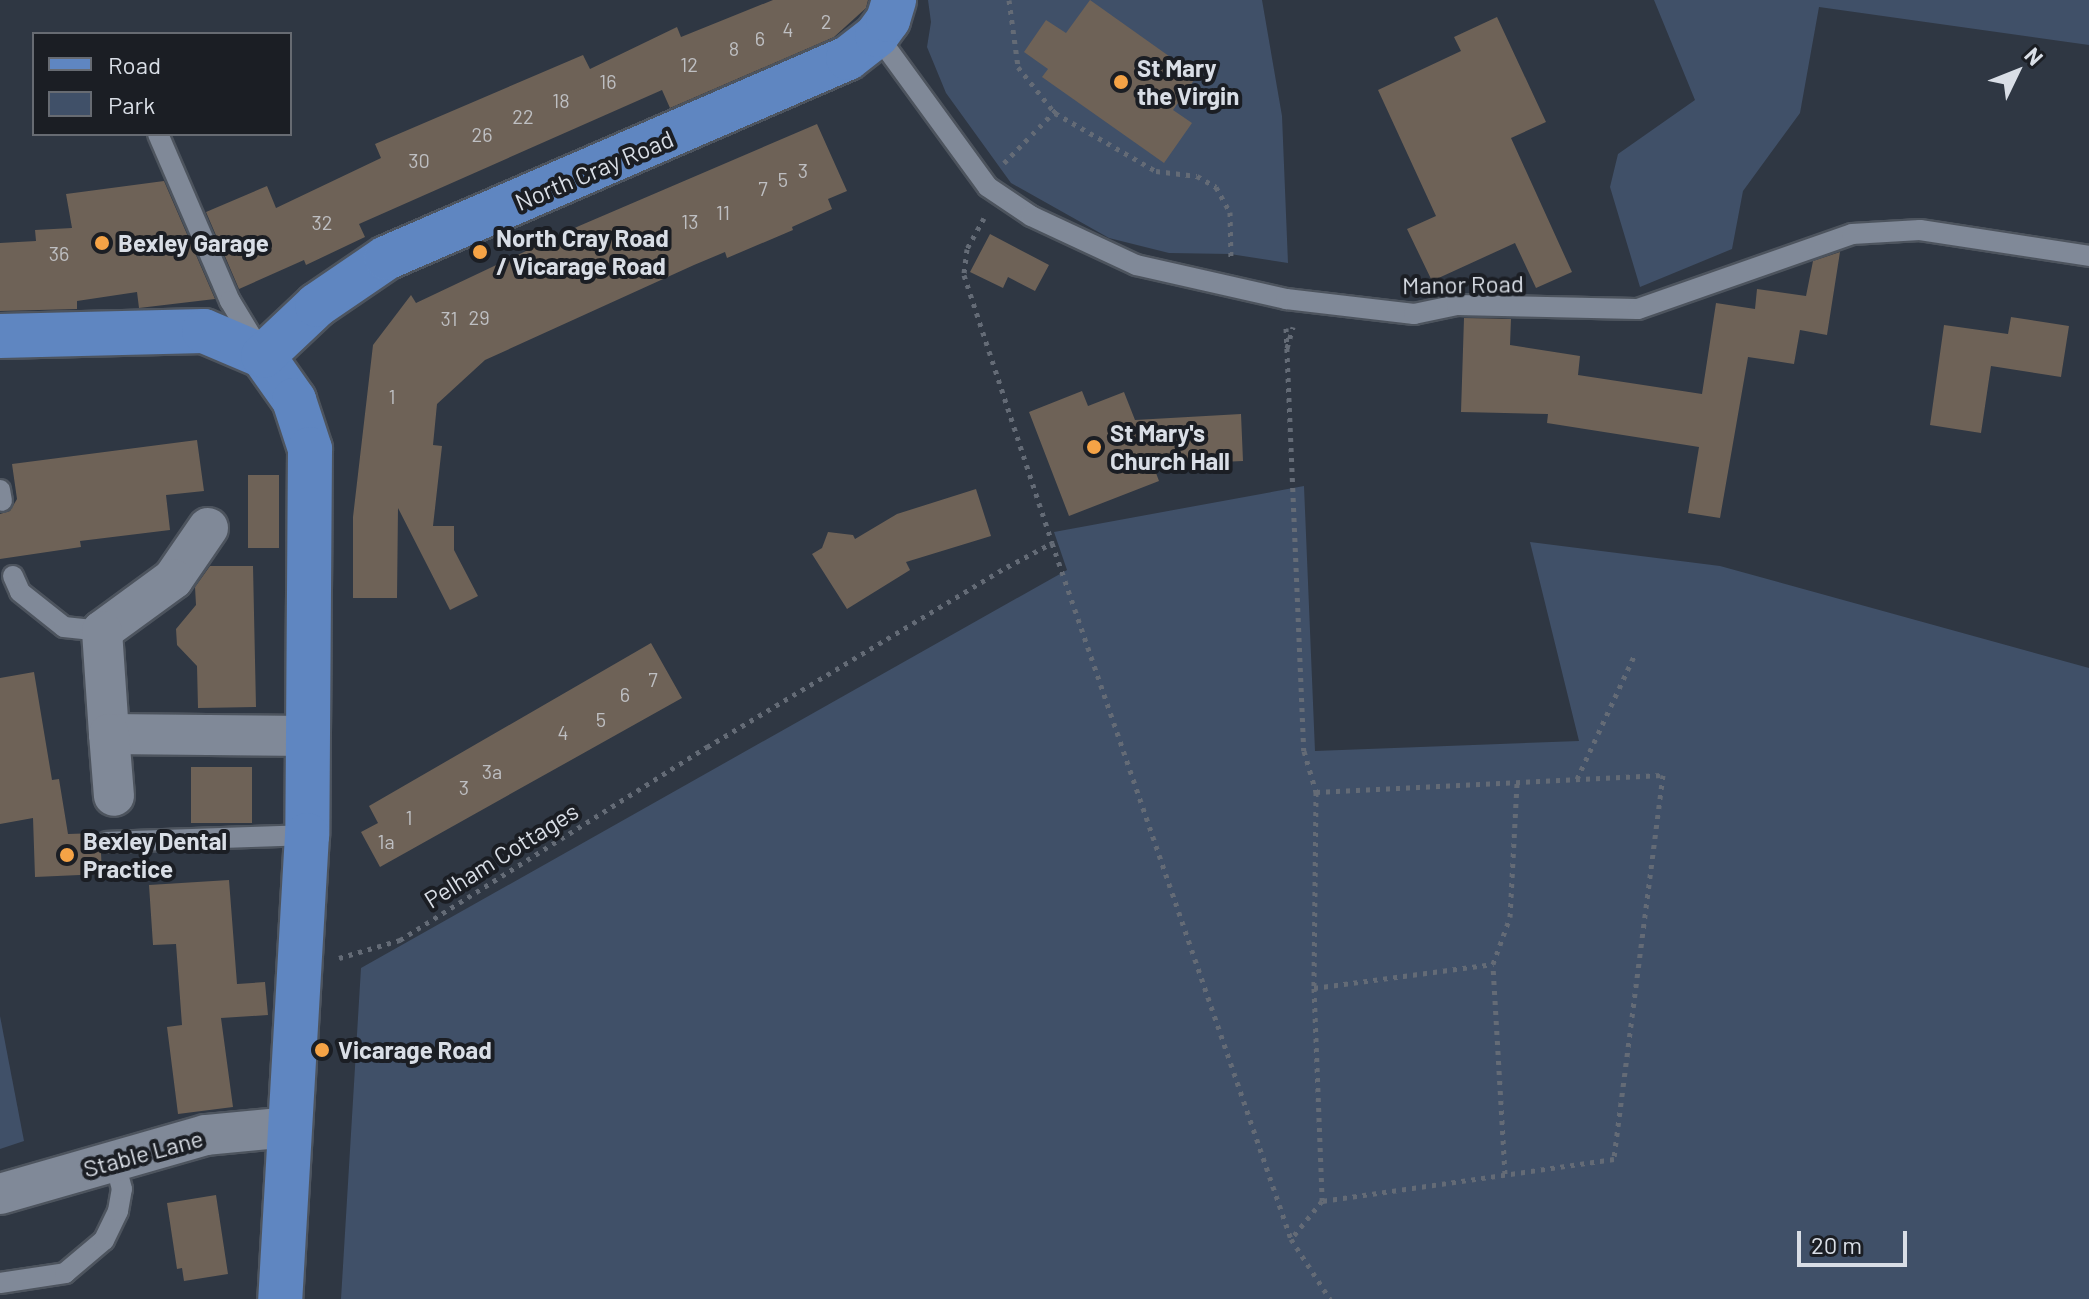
<!DOCTYPE html>
<html>
<head>
<meta charset="utf-8">
<style>
  body { margin:0 }
  #map { position:relative; width:2089px; height:1299px; overflow:hidden; background:#2f3743; font-family:Barlow,sans-serif }
  div>[style] { position:absolute }
  [style*='--x'] { left:calc(var(--x)*1px); top:calc(var(--y)*1px); width:calc(var(--w)*1px); rotate:calc(var(--a)*1deg) }
  .green>* { inset:0; background:#405068 }
  .building>* { inset:0; background:#6e6257; transform-origin:0 0 }
  .path>* { height:5px; margin-top:-2.5px; transform-origin:0; background:repeating-linear-gradient(90deg,#646b76 0 4px,transparent 0 10px) }
  .roads { filter:drop-shadow(2px 0 #4d545e) drop-shadow(-2px 0 #4d545e) drop-shadow(0 2px #4d545e) drop-shadow(0 -2px #4d545e) }
  .service>* { height:20px; margin:-10px; padding:0 10px; transform-origin:10px; border-radius:10px; background:#808998 }
  .minor>* { height:40px; margin:-20px; padding:0 20px; transform-origin:20px; border-radius:20px; background:#808998 }
  .primary>* { height:44px; margin:-22px; padding:0 22px; transform-origin:22px; border-radius:22px; background:#5f86c1 }
  .dots>* { width:22px; height:22px; translate:-50% -50%; box-sizing:border-box; border:4px solid #1b1e24; border-radius:50% }
  span { translate:-50% -50%; white-space:nowrap; text-align:center; line-height:1.15; -webkit-text-stroke:8px #1b1e24; paint-order:stroke }
  .number-label { font-size:20px; color:#bebfc2 }
  .number-label span { -webkit-text-stroke-width:0 }
  .poi-label { font-size:24px; color:#d9dee6; font-weight:700 }
  .left { translate:0 -50%; text-align:left }
  .street-label { font-size:24px; color:#d9dee6 }
  .legend { position:absolute; left:32px; top:32px; width:260px; height:104px; box-sizing:border-box; background:#1b1e24; border:2px solid #676b72; margin:0; padding:10px 14px; list-style:none; font-size:24px; color:#d9dee6 }
  .legend li { display:flex; align-items:center; gap:16px; height:40px }
  .legend b { width:40px; border:2px solid #676b72 }
  .north { position:absolute; left:1977px; top:32px; width:80px; height:80px; -webkit-text-stroke:6px #1b1e24; paint-order:stroke; rotate:47deg; font-size:22px; font-weight:700; line-height:32px; text-align:center; color:#d9dee6 }
  .north::after { content:''; display:block; margin:auto; width:28px; height:36px; background:#d9dee6; clip-path:polygon(50% 0,100% 100%,50% 72%,0 100%) }
  .scale { position:absolute; left:1797px; top:1231px; width:110px; height:36px; box-sizing:border-box; border:4px solid #d9dee6; border-top:0; padding-left:10px; font-size:24px; line-height:28px; white-space:nowrap; color:#d9dee6; -webkit-text-stroke:6px #1b1e24; paint-order:stroke }
</style>
</head>
<body>
<div id="map">
  <div class="green">
    <div style="clip-path:polygon(928px 0,1262px 0,1282px 116px,1288px 263px,1230px 254px,1169px 253px,1109px 238px,1011px 183px,946px 93px,927px 47px,931px 22px)"></div>
    <div style="clip-path:polygon(1654px 0,2089px 0,2089px 45px,1819px 7px,1800px 113px,1743px 191px,1732px 249px,1640px 287px,1610px 187px,1618px 154px,1695px 100px)"></div>
    <div style="clip-path:polygon(1304px 486px,1315px 751px,1579px 741px,1530px 542px,1720px 566px,2089px 668px,2089px 1299px,341px 1299px,361px 968px,1067px 570px,1054px 532px)"></div>
    <div style="clip-path:polygon(0 1016px,24px 1141px,0 1149px)"></div>
  </div>
  <div class="building">
    <div style="clip-path:polygon(773px 0,868px 0,866px 8px,834px 37px,670px 108px,662px 90px,359px 224px,365px 237px,306px 265px,304px 260px,239px 289px,206px 212px,267px 186px,276px 208px,381px 158px,375px 144px,583px 55px,590px 69px,677px 27px,681px 37px)"></div>
    <div style="clip-path:polygon(1090px 0,1197px 76px,1173px 110px,1192px 123px,1164px 163px,1042px 77px,1048px 69px,1024px 52px,1046px 20px,1066px 33px)"></div>
    <div style="clip-path:polygon(1497px 17px,1546px 122px,1511px 138px,1572px 272px,1536px 288px,1515px 243px,1432px 281px,1407px 229px,1436px 216px,1378px 90px,1461px 51px,1454px 37px)"></div>
    <div style="clip-path:polygon(817px 124px,847px 191px,828px 199px,832px 209px,792px 227px,793px 230px,727px 258px,725px 252px,694px 265px,485px 360px,437px 404px,433px 445px,442px 446px,433px 526px,454px 526px,454px 550px,478px 596px,450px 610px,398px 508px,397px 598px,353px 598px,353px 517px,373px 345px,411px 295px,416px 303px,579px 226px)"></div>
    <div style="clip-path:polygon(164px 181px,215px 299px,139px 308px,137px 292px,77px 301px,77px 309px,0 311px,0 243px,36px 241px,35px 230px,72px 228px,66px 194px)"></div>
    <div style="clip-path:polygon(990px 234px,1049px 265px,1035px 291px,1008px 277px,1003px 288px,970px 272px)"></div>
    <div style="clip-path:polygon(1840px 252px,1827px 335px,1800px 330px,1794px 364px,1748px 357px,1720px 518px,1688px 513px,1699px 447px,1547px 423px,1548px 414px,1461px 412px,1464px 318px,1511px 319px,1510px 345px,1580px 356px,1578px 375px,1702px 394px,1716px 303px,1755px 309px,1757px 289px,1806px 296px,1813px 261px)"></div>
    <div style="clip-path:polygon(2011px 317px,2069px 326px,2061px 377px,1991px 366px,1981px 433px,1930px 425px,1944px 325px,2008px 334px)"></div>
    <div style="clip-path:polygon(1082px 391px,1088px 406px,1124px 392px,1135px 420px,1241px 414px,1243px 461px,1153px 465px,1159px 481px,1069px 516px,1029px 412px)"></div>
    <div style="clip-path:polygon(197px 440px,204px 491px,166px 495px,170px 530px,80px 541px,81px 547px,0 559px,0 514px,10px 511px,17px 499px,12px 464px)"></div>
    <div style="left:248px;top:475px;width:31px;height:73px"></div>
    <div style="clip-path:polygon(976px 489px,991px 536px,906px 562px,910px 570px,847px 609px,812px 554px,822px 548px,828px 532px,853px 535px,855px 539px,897px 514px)"></div>
    <div style="clip-path:polygon(210px 566px,253px 566px,256px 707px,198px 708px,197px 666px,177px 645px,176px 629px,196px 605px,195px 587px)"></div>
    <div style="clip-path:polygon(651px 643px,682px 698px,380px 867px,361px 832px,378px 823px,369px 806px)"></div>
    <div style="clip-path:polygon(34px 672px,52px 780px,59px 779px,68px 834px,98px 833px,94px 843px,101px 853px,102px 874px,35px 877px,33px 818px,0 824px,0 678px)"></div>
    <div style="left:191px;top:767px;width:61px;height:56px"></div>
    <div style="clip-path:polygon(229px 880px,237px 984px,265px 982px,268px 1015px,221px 1018px,233px 1107px,178px 1114px,167px 1027px,182px 1025px,176px 944px,153px 945px,149px 885px)"></div>
    <div style="clip-path:polygon(216px 1195px,228px 1274px,184px 1281px,182px 1268px,177px 1269px,167px 1203px)"></div>
  </div>
  <div class="path">
    <div style="--x:1009;--y:0;--w:68;--a:82.3"></div>
    <div style="--x:1018;--y:67;--w:59;--a:51.2"></div>
    <div style="--x:1055;--y:113;--w:116;--a:29.9"></div>
    <div style="--x:1156;--y:171;--w:41;--a:7"></div>
    <div style="--x:1197;--y:176;--w:22;--a:30"></div>
    <div style="--x:1216;--y:187;--w:29;--a:61"></div>
    <div style="--x:1230;--y:212;--w:48;--a:88.8"></div>
    <div style="--x:1004;--y:163;--w:78;--a:-45.5"></div>
    <div style="--x:984;--y:218;--w:35;--a:119"></div>
    <div style="--x:967;--y:249;--w:26;--a:97"></div>
    <div style="--x:964;--y:275;--w:282;--a:71.8"></div>
    <div style="--x:1052;--y:543;--w:736;--a:71.05"></div>
    <div style="--x:1291;--y:1239;--w:72;--a:57"></div>
    <div style="--x:1286;--y:328;--w:423;--a:87.6"></div>
    <div style="--x:1304;--y:751;--w:43;--a:73.7"></div>
    <div style="--x:1316;--y:792;--w:196;--a:90.6"></div>
    <div style="--x:1314;--y:988;--w:213;--a:87.8"></div>
    <div style="--x:1322;--y:1201;--w:49;--a:129.2"></div>
    <div style="--x:1287;--y:348;--w:22;--a:-74"></div>
    <div style="--x:1007;--y:567;--w:51;--a:-28.1"></div>
    <div style="--x:1577;--y:779;--w:136;--a:-65.1"></div>
    <div style="--x:1316;--y:792;--w:347;--a:-2.8"></div>
    <div style="--x:1663;--y:775;--w:387;--a:97.3"></div>
    <div style="--x:1614;--y:1159;--w:295;--a:171.8"></div>
    <div style="--x:339;--y:958;--w:64;--a:-16.4"></div>
    <div style="--x:400;--y:940;--w:363;--a:-32.2"></div>
    <div style="--x:707;--y:747;--w:353;--a:-31"></div>
    <div style="--x:1314;--y:988;--w:181;--a:-7.6"></div>
    <div style="--x:1505;--y:1174;--w:210;--a:-93.3"></div>
    <div style="--x:1493;--y:964;--w:50;--a:-70.1"></div>
    <div style="--x:1510;--y:917;--w:135;--a:-87"></div>
  </div>
  <div class="roads">
    <div class="service">
      <div style="--x:877;--y:35;--w:188;--a:53.9"></div>
      <div style="--x:988;--y:187;--w:52;--a:34"></div>
      <div style="--x:1031;--y:216;--w:116;--a:25"></div>
      <div style="--x:1136;--y:265;--w:154;--a:12.8"></div>
      <div style="--x:1286;--y:299;--w:129;--a:6.7"></div>
      <div style="--x:1414;--y:314;--w:44;--a:-11.8"></div>
      <div style="--x:1457;--y:305;--w:181;--a:1.3"></div>
      <div style="--x:1638;--y:309;--w:227;--a:-19.3"></div>
      <div style="--x:1852;--y:234;--w:68;--a:-3.4"></div>
      <div style="--x:1920;--y:230;--w:171;--a:8.7"></div>
      <div style="--x:158;--y:134;--w:182;--a:66.7"></div>
      <div style="--x:230;--y:301;--w:54;--a:58.7"></div>
      <div style="--x:0;--y:490;--w:11;--a:80"></div>
      <div style="--x:13;--y:576;--w:17;--a:66"></div>
      <div style="--x:20;--y:592;--w:56;--a:38.5"></div>
      <div style="--x:64;--y:627;--w:38;--a:6"></div>
      <div style="--x:107;--y:842;--w:200;--a:-2"></div>
      <div style="--x:0;--y:1283;--w:66;--a:-8.7"></div>
      <div style="--x:65;--y:1273;--w:51;--a:-40.2"></div>
      <div style="--x:104;--y:1240;--w:32;--a:-64"></div>
      <div style="--x:118;--y:1211;--w:22;--a:-80"></div>
      <div style="--x:122;--y:1189;--w:31;--a:-105"></div>
    </div>
    <div class="minor">
      <div style="--x:208;--y:528;--w:62;--a:124.5"></div>
      <div style="--x:173;--y:579;--w:88;--a:143.8"></div>
      <div style="--x:102;--y:631;--w:103;--a:86.1"></div>
      <div style="--x:109;--y:734;--w:198;--a:0.6"></div>
      <div style="--x:109;--y:734;--w:62;--a:85.4"></div>
      <div style="--x:0;--y:1194;--w:214;--a:-16"></div>
      <div style="--x:206;--y:1135;--w:84;--a:-5.4"></div>
    </div>
    <div class="primary">
      <div style="--x:0;--y:336;--w:204;--a:-1.4"></div>
      <div style="--x:204;--y:331;--w:64;--a:23"></div>
      <div style="--x:263;--y:356;--w:54;--a:54.8"></div>
      <div style="--x:294;--y:400;--w:52;--a:71.9"></div>
      <div style="--x:310;--y:449;--w:386;--a:90.4"></div>
      <div style="--x:307;--y:835;--w:465;--a:93.3"></div>
      <div style="--x:263;--y:356;--w:74;--a:-43.4"></div>
      <div style="--x:317;--y:305;--w:83;--a:-34.3"></div>
      <div style="--x:386;--y:258;--w:503;--a:-23.41"></div>
      <div style="--x:848;--y:58;--w:37;--a:-38"></div>
      <div style="--x:877;--y:35;--w:19;--a:-54"></div>
      <div style="--x:888;--y:20;--w:21;--a:-73"></div>
    </div>
  </div>
  <div class="dots">
    <div style="left:1121px;top:82px;background:#f5a346"></div>
    <div style="left:102px;top:243px;background:#f5a346"></div>
    <div style="left:480px;top:252px;background:#f5a346"></div>
    <div style="left:1094px;top:447px;background:#f5a346"></div>
    <div style="left:67px;top:855px;background:#f5a346"></div>
    <div style="left:322px;top:1050px;background:#f5a346"></div>
  </div>
  <div class="number-label">
    <span style="left:826px;top:21px">2</span>
    <span style="left:788px;top:29px">4</span>
    <span style="left:760px;top:38px">6</span>
    <span style="left:734px;top:48px">8</span>
    <span style="left:689px;top:64px">12</span>
    <span style="left:608px;top:81px">16</span>
    <span style="left:561px;top:100px">18</span>
    <span style="left:523px;top:116px">22</span>
    <span style="left:482px;top:134px">26</span>
    <span style="left:419px;top:160px">30</span>
    <span style="left:803px;top:170px">3</span>
    <span style="left:783px;top:179px">5</span>
    <span style="left:763px;top:188px">7</span>
    <span style="left:723px;top:212px">11</span>
    <span style="left:690px;top:221px">13</span>
    <span style="left:322px;top:222px">32</span>
    <span style="left:59px;top:253px">36</span>
    <span style="left:479px;top:317px">29</span>
    <span style="left:449px;top:318px">31</span>
    <span style="left:392px;top:396px">1</span>
    <span style="left:653px;top:679px">7</span>
    <span style="left:625px;top:694px">6</span>
    <span style="left:601px;top:719px">5</span>
    <span style="left:563px;top:732px">4</span>
    <span style="left:492px;top:771px">3a</span>
    <span style="left:464px;top:787px">3</span>
    <span style="left:409px;top:817px">1</span>
    <span style="left:386px;top:841px">1a</span>
  </div>
  <div class="poi-label">
    <span class="left" style="left:1137px;top:82px">St Mary<br>the Virgin</span>
    <span class="left" style="left:496px;top:252px">North Cray Road<br>/ Vicarage Road</span>
    <span class="left" style="left:118px;top:243px">Bexley Garage</span>
    <span class="left" style="left:1110px;top:447px">St Mary's<br>Church Hall</span>
    <span class="left" style="left:83px;top:855px">Bexley Dental<br>Practice</span>
    <span class="left" style="left:338px;top:1050px">Vicarage Road</span>
  </div>
  <div class="street-label">
    <span style="left:594px;top:170px;rotate:-23deg">North Cray Road</span>
    <span style="left:1463px;top:284px;rotate:-1deg">Manor Road</span>
    <span style="left:501px;top:855px;rotate:-32deg">Pelham Cottages</span>
    <span style="left:143px;top:1153px;rotate:-15deg">Stable Lane</span>
  </div>
  <ul class="legend">
  <li><b style="height:10px;background:#5f86c1"></b>Road</li>
  <li><b style="height:22px;background:#405068"></b>Park</li>
  </ul>
  <div class="north">N</div>
  <div class="scale">20 m</div>
</div>
</body>
</html>
